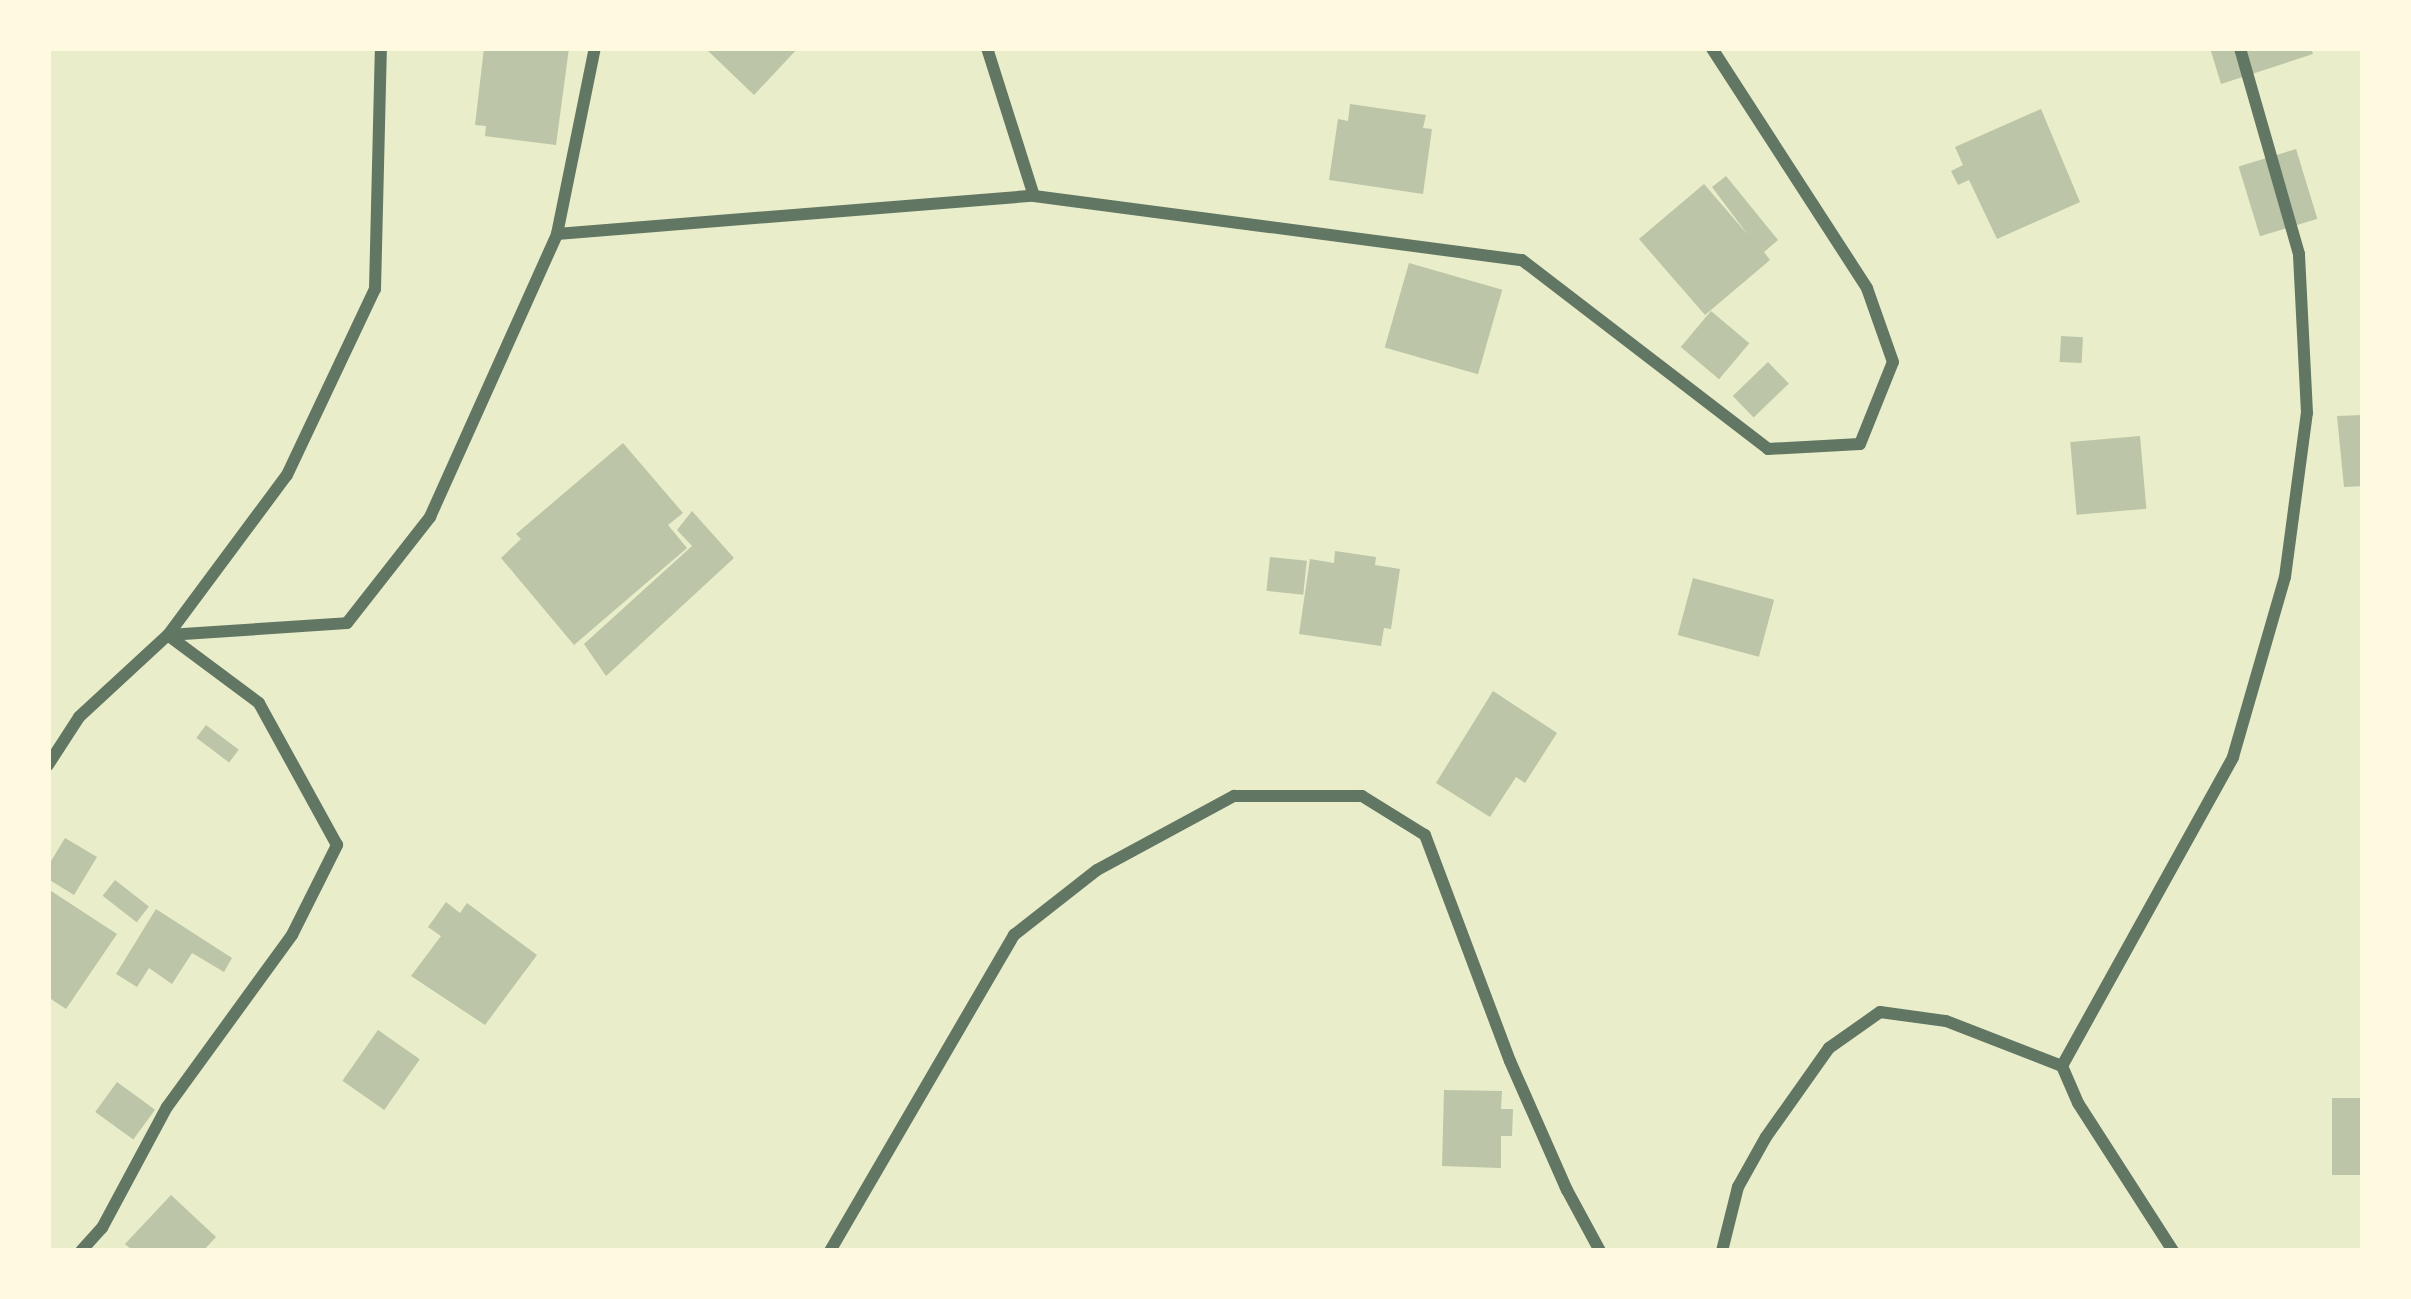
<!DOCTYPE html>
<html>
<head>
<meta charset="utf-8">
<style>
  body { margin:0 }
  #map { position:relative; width:2411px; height:1299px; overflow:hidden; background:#e9edc9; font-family:"Libre Baskerville",serif }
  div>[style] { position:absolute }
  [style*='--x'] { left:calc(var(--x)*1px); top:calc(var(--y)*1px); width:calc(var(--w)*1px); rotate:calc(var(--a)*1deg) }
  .building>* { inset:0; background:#bcc5a7; transform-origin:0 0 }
  .minor>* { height:12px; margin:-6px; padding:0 6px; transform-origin:6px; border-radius:6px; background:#617663 }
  span { translate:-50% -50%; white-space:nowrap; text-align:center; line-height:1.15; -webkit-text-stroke:12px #fefae0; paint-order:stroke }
  .frame { position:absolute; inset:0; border:51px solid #fefae0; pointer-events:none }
</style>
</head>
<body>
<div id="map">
  <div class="building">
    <div style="clip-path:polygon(484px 48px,569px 48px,556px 145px,485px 136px,486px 126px,475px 125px)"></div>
    <div style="clip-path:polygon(705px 48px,798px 48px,754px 95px)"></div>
    <div style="clip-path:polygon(2210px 48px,2311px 48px,2313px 54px,2221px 84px)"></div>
    <div style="clip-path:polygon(1350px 104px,1426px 115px,1423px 128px,1432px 129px,1423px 194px,1329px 180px,1338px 119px,1348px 121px)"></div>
    <div style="clip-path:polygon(2041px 109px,2080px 202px,1997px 239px,1969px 180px,1958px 185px,1951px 171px,1963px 165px,1955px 147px)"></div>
    <div style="left:2296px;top:149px;width:73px;height:60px;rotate:73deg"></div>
    <div style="clip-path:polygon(1726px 176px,1778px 240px,1764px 252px,1770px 260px,1705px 315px,1639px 239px,1704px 184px,1748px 235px,1712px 187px)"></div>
    <div style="left:1409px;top:263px;width:97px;height:88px;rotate:16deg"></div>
    <div style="left:1711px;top:311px;width:50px;height:47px;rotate:40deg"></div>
    <div style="left:2061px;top:336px;width:22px;height:26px;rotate:3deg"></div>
    <div style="left:1768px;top:362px;width:30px;height:49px;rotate:46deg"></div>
    <div style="clip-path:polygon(2363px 415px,2363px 486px,2344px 487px,2337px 416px)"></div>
    <div style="left:2140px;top:436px;width:73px;height:70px;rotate:85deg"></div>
    <div style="clip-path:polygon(623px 443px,683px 513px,668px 525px,687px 548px,574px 645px,501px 558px,521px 539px,516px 534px)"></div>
    <div style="clip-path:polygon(692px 511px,734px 558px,606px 676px,584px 644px,692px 546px,677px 530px)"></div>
    <div style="clip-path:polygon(1335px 551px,1376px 557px,1375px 565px,1400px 569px,1391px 629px,1384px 628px,1381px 646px,1299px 634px,1310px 559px,1334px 563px)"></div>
    <div style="left:1270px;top:557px;width:37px;height:34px;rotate:6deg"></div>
    <div style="left:1693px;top:578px;width:84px;height:59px;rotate:15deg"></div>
    <div style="clip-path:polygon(1493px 691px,1557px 733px,1525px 783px,1516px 777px,1490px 817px,1436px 783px)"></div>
    <div style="left:206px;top:725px;width:41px;height:16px;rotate:37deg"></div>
    <div style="clip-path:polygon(65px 838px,97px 857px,74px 895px,48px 879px,48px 866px)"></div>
    <div style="left:115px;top:880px;width:43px;height:20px;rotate:38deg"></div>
    <div style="clip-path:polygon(48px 889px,117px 934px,66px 1009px,48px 997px)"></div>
    <div style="clip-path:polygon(446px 902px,460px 913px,467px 903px,537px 955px,485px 1025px,411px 976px,441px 936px,428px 927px)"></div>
    <div style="clip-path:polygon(156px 909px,232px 958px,224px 972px,192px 953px,172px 984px,149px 968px,137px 987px,116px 974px)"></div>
    <div style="left:378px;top:1030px;width:51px;height:62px;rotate:35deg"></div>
    <div style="left:117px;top:1082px;width:47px;height:37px;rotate:36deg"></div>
    <div style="clip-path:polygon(1444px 1090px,1502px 1091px,1501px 1109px,1513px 1109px,1512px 1136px,1501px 1136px,1501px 1168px,1442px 1166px)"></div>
    <div style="left:2332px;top:1098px;width:31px;height:77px"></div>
    <div style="clip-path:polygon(171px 1195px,216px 1237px,203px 1251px,133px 1251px,125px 1244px)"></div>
  </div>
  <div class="minor">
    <div style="--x:987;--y:48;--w:155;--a:72.4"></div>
    <div style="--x:557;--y:234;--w:479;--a:-4.6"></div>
    <div style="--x:1034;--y:196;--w:492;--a:7.5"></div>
    <div style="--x:1522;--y:260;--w:310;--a:37.5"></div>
    <div style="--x:1768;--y:449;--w:92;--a:-3.1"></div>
    <div style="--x:1860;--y:444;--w:88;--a:-68.1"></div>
    <div style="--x:1893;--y:362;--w:78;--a:-109.4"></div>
    <div style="--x:1867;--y:288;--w:286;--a:-122.9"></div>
    <div style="--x:168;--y:635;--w:179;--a:-3.8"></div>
    <div style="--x:347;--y:623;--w:135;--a:-51.9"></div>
    <div style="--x:430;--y:517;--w:310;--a:-65.8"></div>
    <div style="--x:557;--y:234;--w:190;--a:-78.5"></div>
    <div style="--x:48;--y:765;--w:57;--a:-57.1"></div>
    <div style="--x:79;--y:717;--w:121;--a:-42.7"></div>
    <div style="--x:168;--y:635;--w:199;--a:-53.4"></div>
    <div style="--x:287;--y:475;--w:206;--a:-64.7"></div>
    <div style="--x:375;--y:289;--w:241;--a:-88.6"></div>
    <div style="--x:2062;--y:1066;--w:353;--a:-61"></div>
    <div style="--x:2233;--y:757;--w:187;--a:-73.9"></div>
    <div style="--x:2285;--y:577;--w:165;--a:-82.4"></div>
    <div style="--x:2307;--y:413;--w:159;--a:-92.9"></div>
    <div style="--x:2299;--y:254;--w:214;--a:-106"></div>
    <div style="--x:81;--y:1251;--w:31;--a:-48"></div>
    <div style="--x:102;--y:1228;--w:137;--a:-61.8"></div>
    <div style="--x:167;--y:1107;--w:213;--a:-54"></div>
    <div style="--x:292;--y:935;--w:101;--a:-63.4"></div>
    <div style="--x:337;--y:845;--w:162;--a:-118.8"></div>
    <div style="--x:259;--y:703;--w:112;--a:-143.3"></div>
    <div style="--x:830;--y:1251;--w:366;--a:-59.8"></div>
    <div style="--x:1014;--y:935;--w:105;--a:-38.1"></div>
    <div style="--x:1097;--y:870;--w:156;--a:-28.4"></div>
    <div style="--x:1234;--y:796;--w:128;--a:0"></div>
    <div style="--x:1362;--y:796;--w:74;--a:31.8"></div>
    <div style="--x:1425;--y:835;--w:241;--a:69.4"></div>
    <div style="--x:1510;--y:1061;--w:141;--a:66.2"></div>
    <div style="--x:1567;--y:1190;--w:69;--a:61.6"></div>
    <div style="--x:1722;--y:1251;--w:66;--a:-76"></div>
    <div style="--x:1738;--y:1187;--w:57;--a:-60.8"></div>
    <div style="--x:1766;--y:1137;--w:109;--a:-54.7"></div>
    <div style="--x:1829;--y:1048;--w:62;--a:-35.2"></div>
    <div style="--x:1880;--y:1012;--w:67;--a:7.8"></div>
    <div style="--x:1946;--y:1021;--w:124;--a:21.2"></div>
    <div style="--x:2062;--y:1066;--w:40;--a:66.6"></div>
    <div style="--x:2078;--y:1103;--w:176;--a:57.3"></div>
  </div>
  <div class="frame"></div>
</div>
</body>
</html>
